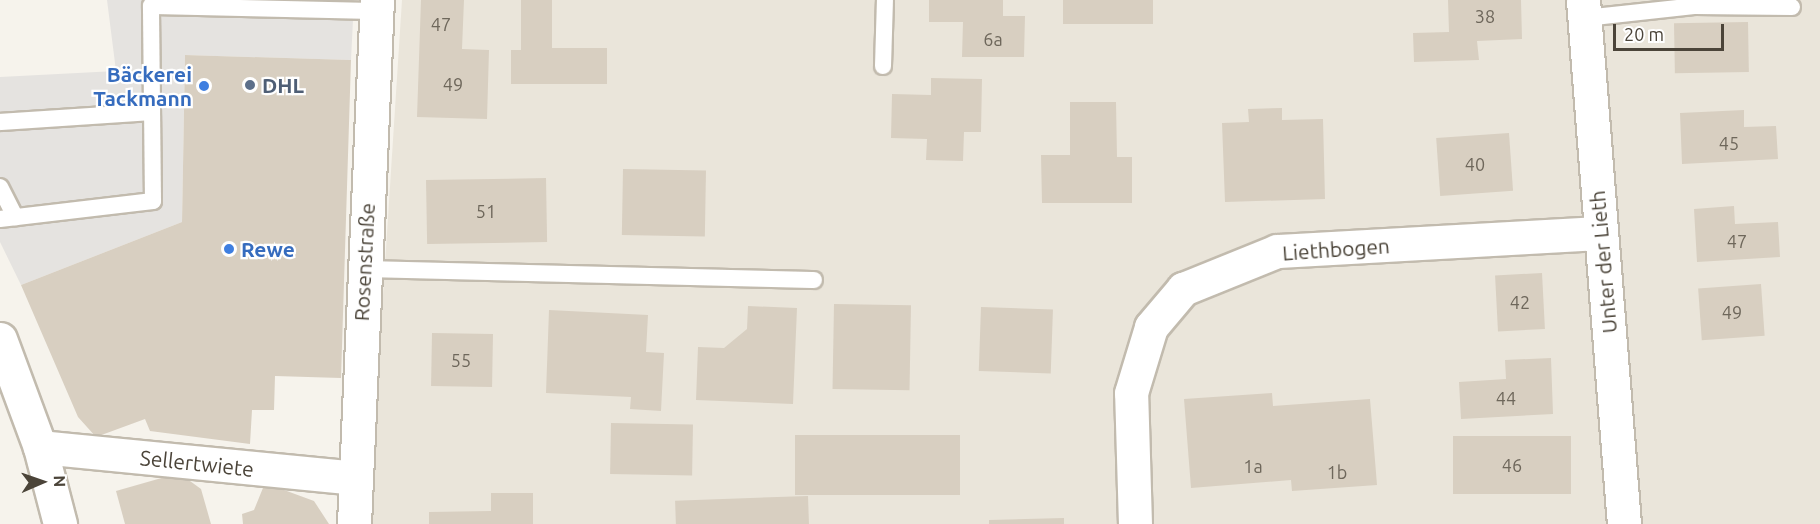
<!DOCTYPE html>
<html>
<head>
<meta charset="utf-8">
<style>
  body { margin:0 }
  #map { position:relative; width:1820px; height:524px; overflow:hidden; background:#f6f3ec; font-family:Ubuntu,sans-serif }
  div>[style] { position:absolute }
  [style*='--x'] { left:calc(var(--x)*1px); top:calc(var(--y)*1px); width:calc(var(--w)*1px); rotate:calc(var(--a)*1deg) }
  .residential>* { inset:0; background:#eae5da }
  .parking>* { inset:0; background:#e5e3e0 }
  .building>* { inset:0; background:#d8cfc1; transform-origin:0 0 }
  .roads { filter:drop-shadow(2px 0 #c2bbae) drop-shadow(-2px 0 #c2bbae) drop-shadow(0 2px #c2bbae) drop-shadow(0 -2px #c2bbae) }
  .service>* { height:16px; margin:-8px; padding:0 8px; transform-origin:8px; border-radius:8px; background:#fff }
  .minor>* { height:33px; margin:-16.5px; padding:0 16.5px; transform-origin:16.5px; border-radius:16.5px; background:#fff }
  .tertiary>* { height:33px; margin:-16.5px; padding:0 16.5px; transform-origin:16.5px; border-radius:16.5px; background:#fff }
  .dots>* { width:16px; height:16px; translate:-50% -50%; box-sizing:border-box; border:3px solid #fff; border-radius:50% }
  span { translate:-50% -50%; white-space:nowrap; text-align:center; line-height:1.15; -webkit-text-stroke:4.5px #fff; paint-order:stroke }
  .number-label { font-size:18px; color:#6e675b }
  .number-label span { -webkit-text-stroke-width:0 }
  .shop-label { font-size:21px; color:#366cbe; font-weight:700 }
  .right { translate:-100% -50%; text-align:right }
  .left { translate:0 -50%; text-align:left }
  .service-label { font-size:21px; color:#4e5e75; font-weight:700 }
  .street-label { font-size:21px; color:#4b4439 }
  .north { position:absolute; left:12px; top:452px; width:60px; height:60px; -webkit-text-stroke:4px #fff; paint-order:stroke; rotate:88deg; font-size:16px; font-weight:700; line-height:24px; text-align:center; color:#4b4439 }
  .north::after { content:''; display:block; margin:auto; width:21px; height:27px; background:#4b4439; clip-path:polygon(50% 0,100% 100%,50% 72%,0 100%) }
  .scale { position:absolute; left:1613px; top:24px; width:111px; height:27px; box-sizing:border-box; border:3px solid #4b4439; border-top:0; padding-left:8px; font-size:18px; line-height:21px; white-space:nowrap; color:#4b4439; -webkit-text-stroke:4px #fff; paint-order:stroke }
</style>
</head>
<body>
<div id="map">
  <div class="residential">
    <div style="clip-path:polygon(402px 0,1820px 0,1820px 524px,371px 524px,371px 482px)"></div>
  </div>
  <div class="parking">
    <div style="clip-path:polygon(107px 0,354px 0,351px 60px,185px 55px,182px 222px,21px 285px,0 242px,0 77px,116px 71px)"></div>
  </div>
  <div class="building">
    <div style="clip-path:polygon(421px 0,464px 0,462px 49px,489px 50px,487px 119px,417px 117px)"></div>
    <div style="clip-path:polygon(521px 0,552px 0,552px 48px,607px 48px,607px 84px,511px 84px,511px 50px,521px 50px)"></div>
    <div style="clip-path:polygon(929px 0,1003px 0,1003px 16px,1025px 16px,1024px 57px,962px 57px,963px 22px,929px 22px)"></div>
    <div style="left:1063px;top:0;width:90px;height:24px"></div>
    <div style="clip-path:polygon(1448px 0,1521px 0,1522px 39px,1477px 41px,1479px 60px,1414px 62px,1413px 33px,1449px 32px)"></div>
    <div style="left:1748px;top:22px;width:50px;height:74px;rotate:89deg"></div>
    <div style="clip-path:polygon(185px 55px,351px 60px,341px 378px,275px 376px,274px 410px,252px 410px,250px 444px,150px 431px,145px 419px,96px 437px,78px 417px,21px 285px,182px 222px)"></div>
    <div style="clip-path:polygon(931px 78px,982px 79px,981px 132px,964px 132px,963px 161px,926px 160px,927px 139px,891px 138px,892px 94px,931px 95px)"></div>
    <div style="clip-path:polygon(1070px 102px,1116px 102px,1117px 157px,1132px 157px,1132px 203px,1042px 203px,1041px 155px,1070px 155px)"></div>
    <div style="clip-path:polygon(1282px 108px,1282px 120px,1323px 119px,1325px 199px,1225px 202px,1222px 123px,1249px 122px,1248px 109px)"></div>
    <div style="clip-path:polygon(1744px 110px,1744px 127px,1776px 126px,1778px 159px,1682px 164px,1680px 113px)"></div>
    <div style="left:1509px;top:133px;width:58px;height:73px;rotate:86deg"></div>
    <div style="left:623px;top:169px;width:83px;height:66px;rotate:1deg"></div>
    <div style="left:546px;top:178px;width:64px;height:120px;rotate:89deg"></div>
    <div style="clip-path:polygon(1734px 206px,1735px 224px,1778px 222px,1780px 257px,1697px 262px,1694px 209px)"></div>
    <div style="left:1542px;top:273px;width:56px;height:47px;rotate:87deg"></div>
    <div style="left:1761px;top:284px;width:52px;height:63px;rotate:86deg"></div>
    <div style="left:834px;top:304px;width:77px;height:85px;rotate:1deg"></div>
    <div style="clip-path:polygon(748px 306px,797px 308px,793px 404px,696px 400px,698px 347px,724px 348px,747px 329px)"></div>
    <div style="left:981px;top:307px;width:72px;height:64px;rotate:2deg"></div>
    <div style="clip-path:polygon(549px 310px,648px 315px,646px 352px,664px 353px,661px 411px,630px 409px,631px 397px,546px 393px)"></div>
    <div style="left:432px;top:333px;width:61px;height:53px;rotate:1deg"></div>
    <div style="clip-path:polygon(1551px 358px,1553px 414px,1461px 419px,1459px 382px,1506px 379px,1505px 360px)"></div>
    <div style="clip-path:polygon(1272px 393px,1273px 406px,1370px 399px,1377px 485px,1292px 491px,1291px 480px,1191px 488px,1184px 399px)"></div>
    <div style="left:611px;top:423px;width:82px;height:51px;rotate:1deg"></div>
    <div style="left:795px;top:435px;width:165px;height:60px"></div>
    <div style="left:1453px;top:436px;width:118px;height:58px"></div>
    <div style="clip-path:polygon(179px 473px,201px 489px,211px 524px,125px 524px,116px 491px)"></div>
    <div style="clip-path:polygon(265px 483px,314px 501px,329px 524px,243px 524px,242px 514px,254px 510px)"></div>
    <div style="clip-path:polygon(491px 493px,533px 493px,533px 524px,429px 524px,429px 512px,491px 511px)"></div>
    <div style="left:808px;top:496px;width:28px;height:133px;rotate:88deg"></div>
    <div style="clip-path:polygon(1064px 518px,1064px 524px,989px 524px,989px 520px)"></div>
  </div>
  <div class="roads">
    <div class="service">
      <div style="--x:1585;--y:18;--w:112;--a:-6.2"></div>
      <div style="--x:1696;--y:6;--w:96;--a:0.6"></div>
      <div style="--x:883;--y:66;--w:66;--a:-88.3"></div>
      <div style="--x:0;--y:122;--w:152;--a:-3.8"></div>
      <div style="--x:0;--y:187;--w:34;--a:63"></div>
      <div style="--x:0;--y:219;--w:154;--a:-6.7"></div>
      <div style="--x:153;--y:201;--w:195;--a:-90.6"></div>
      <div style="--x:151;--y:6;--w:225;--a:1.3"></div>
      <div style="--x:364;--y:269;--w:450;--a:1.4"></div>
    </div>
    <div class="minor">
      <div style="--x:1583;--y:0;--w:526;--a:85.53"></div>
      <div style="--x:40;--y:447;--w:317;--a:5.6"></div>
      <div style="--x:354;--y:524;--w:525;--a:-87.49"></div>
      <div style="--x:1135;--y:524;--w:131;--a:-91.7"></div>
      <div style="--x:1131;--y:393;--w:69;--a:-73.1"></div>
      <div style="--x:1151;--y:327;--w:50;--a:-49.9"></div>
      <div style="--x:1183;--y:289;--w:101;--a:-22"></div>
      <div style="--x:1277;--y:251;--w:324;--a:-3.2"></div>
    </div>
    <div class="tertiary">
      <div style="--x:0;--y:339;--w:115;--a:69.7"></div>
      <div style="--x:40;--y:447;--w:80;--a:75.4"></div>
    </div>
  </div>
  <div class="dots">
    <div style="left:250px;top:85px;background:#5c6f8a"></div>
    <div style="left:204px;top:86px;background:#3f7fe0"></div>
    <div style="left:229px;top:249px;background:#3f7fe0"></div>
  </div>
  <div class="number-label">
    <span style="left:1485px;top:16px">38</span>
    <span style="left:441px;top:24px">47</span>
    <span style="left:993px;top:39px">6a</span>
    <span style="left:453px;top:84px">49</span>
    <span style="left:1729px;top:143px">45</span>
    <span style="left:1475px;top:164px">40</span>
    <span style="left:486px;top:211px">51</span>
    <span style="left:1737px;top:241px">47</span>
    <span style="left:1520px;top:302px">42</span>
    <span style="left:1732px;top:312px">49</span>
    <span style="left:461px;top:360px">55</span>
    <span style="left:1506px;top:398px">44</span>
    <span style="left:1512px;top:465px">46</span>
    <span style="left:1253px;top:466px">1a</span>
    <span style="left:1337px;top:472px">1b</span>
  </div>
  <div class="shop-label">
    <span class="right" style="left:192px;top:86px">Bäckerei<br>Tackmann</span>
    <span class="left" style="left:241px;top:249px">Rewe</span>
  </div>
  <div class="service-label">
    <span class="left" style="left:262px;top:85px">DHL</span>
  </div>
  <div class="street-label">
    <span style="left:1336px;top:249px;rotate:-4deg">Liethbogen</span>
    <span style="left:364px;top:262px;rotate:-87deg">Rosenstraße</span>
    <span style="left:1603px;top:262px;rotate:-95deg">Unter der Lieth</span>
    <span style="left:197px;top:463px;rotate:6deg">Sellertwiete</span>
  </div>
  <div class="north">N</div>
  <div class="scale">20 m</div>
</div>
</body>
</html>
